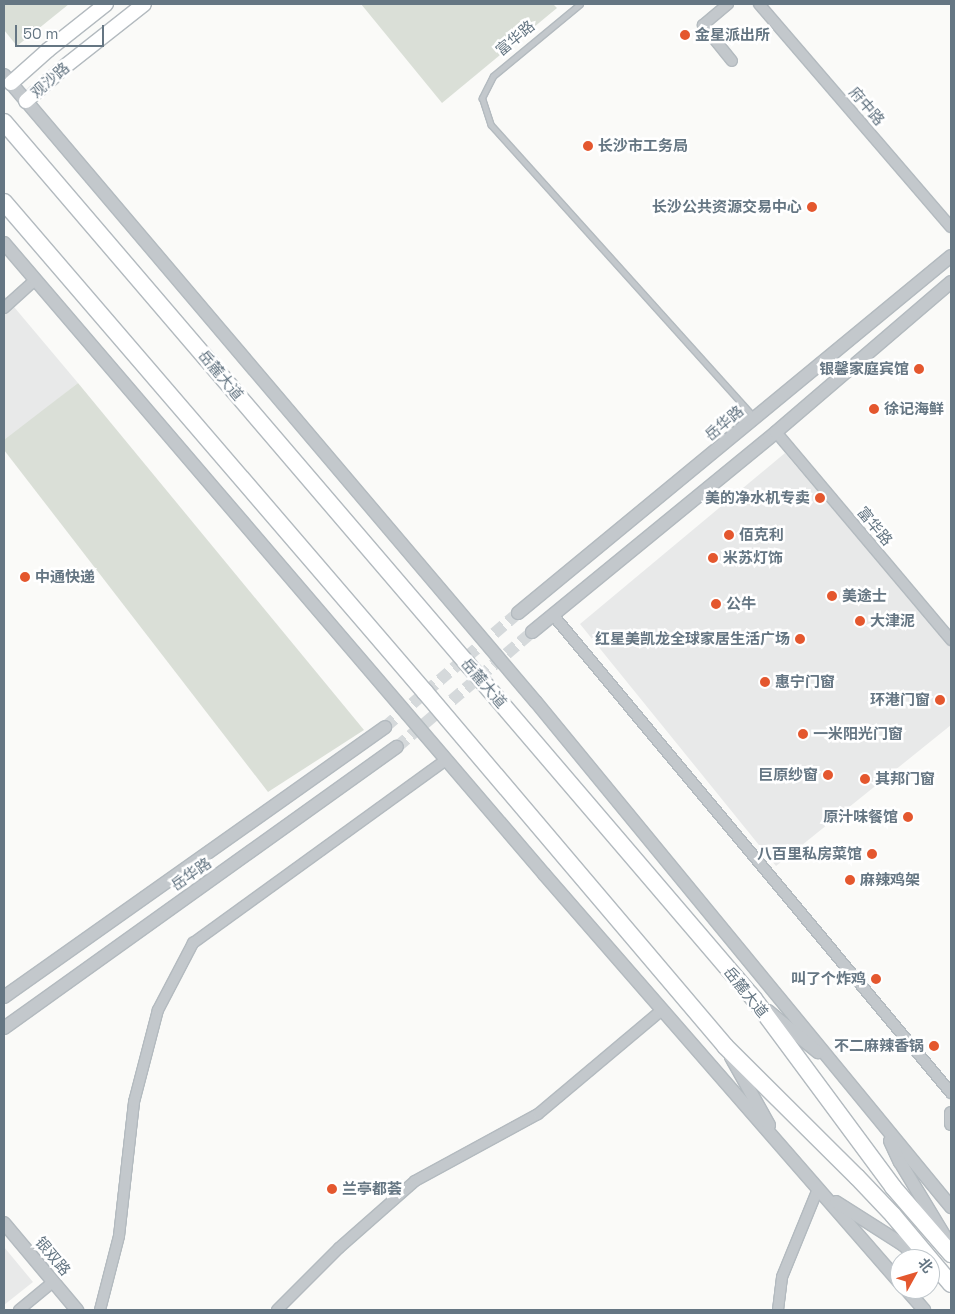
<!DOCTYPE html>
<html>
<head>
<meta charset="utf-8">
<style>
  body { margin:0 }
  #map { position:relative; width:955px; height:1314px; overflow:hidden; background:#fafaf8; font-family:"Space Grotesk","Noto Sans SC",sans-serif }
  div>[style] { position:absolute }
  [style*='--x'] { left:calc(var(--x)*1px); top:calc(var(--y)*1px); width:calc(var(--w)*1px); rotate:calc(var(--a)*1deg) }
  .built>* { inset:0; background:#e8e9e9 }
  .green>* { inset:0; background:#dadfd7 }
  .tertiary-tunnel>* { height:12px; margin-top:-6px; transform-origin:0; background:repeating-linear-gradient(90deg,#d5d9db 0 12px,transparent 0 18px) }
  .roads { filter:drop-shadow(1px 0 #b3babf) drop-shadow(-1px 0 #b3babf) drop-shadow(0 1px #b3babf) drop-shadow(0 -1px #b3babf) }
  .service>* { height:5px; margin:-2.5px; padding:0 2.5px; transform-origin:2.5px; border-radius:2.5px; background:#c3c8cc }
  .minor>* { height:10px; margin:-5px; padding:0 5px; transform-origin:5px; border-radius:5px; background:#c3c8cc }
  .tertiary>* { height:12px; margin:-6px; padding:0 6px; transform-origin:6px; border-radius:6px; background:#c3c8cc }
  .secondary>* { height:14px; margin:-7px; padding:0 7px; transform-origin:7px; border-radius:7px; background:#fff }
  .trunk>* { height:16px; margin:-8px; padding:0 8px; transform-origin:8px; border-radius:8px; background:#fff }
  .dots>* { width:14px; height:14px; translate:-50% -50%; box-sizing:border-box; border:2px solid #fff; border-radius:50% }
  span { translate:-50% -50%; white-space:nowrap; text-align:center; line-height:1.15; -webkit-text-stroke:5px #fff; paint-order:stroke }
  .poi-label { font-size:15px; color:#657683; font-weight:700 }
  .left { translate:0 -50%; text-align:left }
  .right { translate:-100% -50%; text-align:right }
  .street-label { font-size:15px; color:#657683 }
  .frame { position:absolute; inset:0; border:5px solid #657683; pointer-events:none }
  .north { position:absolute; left:890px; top:1249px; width:50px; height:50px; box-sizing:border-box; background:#fff; border:1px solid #c1c8cd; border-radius:50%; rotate:51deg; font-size:14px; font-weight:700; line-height:20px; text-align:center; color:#657683 }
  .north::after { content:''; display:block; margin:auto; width:18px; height:22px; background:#e4572e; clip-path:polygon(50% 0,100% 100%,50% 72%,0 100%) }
  .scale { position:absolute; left:15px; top:25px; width:89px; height:22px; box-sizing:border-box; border:2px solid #657683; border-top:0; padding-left:6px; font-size:15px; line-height:18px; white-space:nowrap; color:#657683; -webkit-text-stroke:4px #fff; paint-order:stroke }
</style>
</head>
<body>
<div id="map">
  <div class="built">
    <div style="clip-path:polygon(4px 295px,78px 383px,4px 442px)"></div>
    <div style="clip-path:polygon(785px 453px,951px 647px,951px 725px,776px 866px,580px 624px)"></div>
    <div style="clip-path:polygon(4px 1247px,33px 1282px,4px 1305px)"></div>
  </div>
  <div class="green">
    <div style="clip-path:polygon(4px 4px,69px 4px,17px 46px,4px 30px)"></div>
    <div style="clip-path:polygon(361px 4px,553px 4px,557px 8px,442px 103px)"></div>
    <div style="clip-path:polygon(78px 383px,364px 730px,268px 792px,4px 450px,4px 440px)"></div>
  </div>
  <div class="tertiary-tunnel">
    <div style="--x:385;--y:727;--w:175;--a:-40.6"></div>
    <div style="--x:397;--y:747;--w:177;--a:-40.4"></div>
  </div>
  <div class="roads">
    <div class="service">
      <div style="--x:580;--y:4;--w:113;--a:140.4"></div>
      <div style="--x:493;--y:76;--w:25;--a:117"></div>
      <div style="--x:482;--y:98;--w:28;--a:72"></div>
      <div style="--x:491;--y:125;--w:393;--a:48"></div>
    </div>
    <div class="minor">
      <div style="--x:728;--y:4;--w:33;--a:140"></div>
      <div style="--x:703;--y:25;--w:46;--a:51.1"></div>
      <div style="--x:759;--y:4;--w:294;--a:49.3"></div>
      <div style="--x:4;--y:308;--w:42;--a:-42.1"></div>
      <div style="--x:776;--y:432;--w:272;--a:49.9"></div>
      <div style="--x:553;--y:615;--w:622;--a:50.22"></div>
      <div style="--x:19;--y:1310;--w:44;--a:-39.5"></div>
      <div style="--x:100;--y:1310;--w:76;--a:-75.6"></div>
      <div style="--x:119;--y:1236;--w:135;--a:-83.6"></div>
      <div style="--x:134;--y:1102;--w:95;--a:-75.4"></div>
      <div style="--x:158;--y:1010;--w:76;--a:-62.4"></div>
      <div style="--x:193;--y:943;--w:312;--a:-35.9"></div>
      <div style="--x:277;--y:1310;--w:88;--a:-45"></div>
      <div style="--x:339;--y:1248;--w:101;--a:-41.4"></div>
      <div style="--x:415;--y:1181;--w:140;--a:-28.6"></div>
      <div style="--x:538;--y:1114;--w:162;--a:-40"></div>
      <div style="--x:778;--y:1310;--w:33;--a:-83"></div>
      <div style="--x:782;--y:1277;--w:95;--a:-67.8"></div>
    </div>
    <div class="tertiary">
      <div style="--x:4;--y:75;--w:822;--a:49.69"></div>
      <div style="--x:536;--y:702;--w:654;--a:50.59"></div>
      <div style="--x:4;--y:243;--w:831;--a:49.44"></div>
      <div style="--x:544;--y:874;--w:542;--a:48.96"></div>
      <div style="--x:518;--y:613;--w:561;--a:-39.5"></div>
      <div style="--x:532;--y:632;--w:315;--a:-39.3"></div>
      <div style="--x:776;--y:432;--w:230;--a:-40.6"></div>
      <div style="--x:4;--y:997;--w:467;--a:-35.3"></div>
      <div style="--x:768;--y:1011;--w:65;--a:39.4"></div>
      <div style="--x:4;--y:1028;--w:483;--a:-35.6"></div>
      <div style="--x:731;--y:1057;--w:78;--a:60.8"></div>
      <div style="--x:951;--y:1113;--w:11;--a:90"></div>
      <div style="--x:890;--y:1141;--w:23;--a:65"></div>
      <div style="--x:900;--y:1162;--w:97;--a:58.9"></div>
      <div style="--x:836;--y:1202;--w:78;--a:32.5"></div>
      <div style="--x:902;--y:1244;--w:23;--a:40"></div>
      <div style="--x:4;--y:1223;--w:114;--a:50"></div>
      <div style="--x:906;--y:1289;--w:28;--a:49"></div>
    </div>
    <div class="secondary">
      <div style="--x:11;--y:83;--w:50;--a:-41.7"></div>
      <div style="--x:48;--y:50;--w:74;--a:-38.4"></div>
      <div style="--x:26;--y:101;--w:50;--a:-41.7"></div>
      <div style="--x:63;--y:68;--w:103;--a:-38.3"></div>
    </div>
    <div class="trunk">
      <div style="--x:4;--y:122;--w:1154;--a:49.46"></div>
      <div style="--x:754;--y:999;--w:234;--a:53.5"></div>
      <div style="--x:893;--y:1187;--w:89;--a:49.1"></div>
      <div style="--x:4;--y:202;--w:646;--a:49.33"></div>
      <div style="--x:425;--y:692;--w:464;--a:49.7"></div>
      <div style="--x:725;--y:1046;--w:186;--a:44.8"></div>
      <div style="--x:857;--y:1177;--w:52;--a:46.5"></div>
      <div style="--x:893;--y:1215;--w:90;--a:50"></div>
    </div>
  </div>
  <div class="dots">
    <div style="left:685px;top:35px;background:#e4572e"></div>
    <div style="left:588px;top:146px;background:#e4572e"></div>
    <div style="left:812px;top:207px;background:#e4572e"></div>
    <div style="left:919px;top:369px;background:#e4572e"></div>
    <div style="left:874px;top:409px;background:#e4572e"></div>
    <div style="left:820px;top:498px;background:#e4572e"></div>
    <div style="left:729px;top:535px;background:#e4572e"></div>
    <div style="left:713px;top:558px;background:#e4572e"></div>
    <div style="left:25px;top:577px;background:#e4572e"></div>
    <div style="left:832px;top:596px;background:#e4572e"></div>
    <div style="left:716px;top:604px;background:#e4572e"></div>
    <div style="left:860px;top:621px;background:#e4572e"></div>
    <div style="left:800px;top:639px;background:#e4572e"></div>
    <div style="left:765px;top:682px;background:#e4572e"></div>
    <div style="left:940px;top:700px;background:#e4572e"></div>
    <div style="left:803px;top:734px;background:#e4572e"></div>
    <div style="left:828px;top:775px;background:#e4572e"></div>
    <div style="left:865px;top:779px;background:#e4572e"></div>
    <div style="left:908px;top:817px;background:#e4572e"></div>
    <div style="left:872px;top:854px;background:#e4572e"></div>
    <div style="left:850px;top:880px;background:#e4572e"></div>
    <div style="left:876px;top:979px;background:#e4572e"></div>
    <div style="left:934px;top:1046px;background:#e4572e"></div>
    <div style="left:332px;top:1189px;background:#e4572e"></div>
  </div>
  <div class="poi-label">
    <span class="left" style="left:695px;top:35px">金星派出所</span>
    <span class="left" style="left:598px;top:146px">长沙市工务局</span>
    <span class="right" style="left:802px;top:207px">长沙公共资源交易中心</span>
    <span class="right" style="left:909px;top:369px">银馨家庭宾馆</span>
    <span class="left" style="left:884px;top:409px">徐记海鲜</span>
    <span class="right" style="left:810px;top:498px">美的净水机专卖</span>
    <span class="left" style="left:739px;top:535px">佰克利</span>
    <span class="left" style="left:723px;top:558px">米苏灯饰</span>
    <span class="left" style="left:35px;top:577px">中通快递</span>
    <span class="left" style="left:842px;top:596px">美途士</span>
    <span class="left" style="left:726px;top:604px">公牛</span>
    <span class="left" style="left:870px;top:621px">大津泥</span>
    <span class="right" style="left:790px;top:639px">红星美凯龙全球家居生活广场</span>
    <span class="left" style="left:775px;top:682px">惠宁门窗</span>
    <span class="right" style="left:930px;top:700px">环港门窗</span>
    <span class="left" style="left:813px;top:734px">一米阳光门窗</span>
    <span class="right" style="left:818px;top:775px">巨原纱窗</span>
    <span class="left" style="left:875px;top:779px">其邦门窗</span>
    <span class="right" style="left:898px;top:817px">原汁味餐馆</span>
    <span class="right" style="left:862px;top:854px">八百里私房菜馆</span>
    <span class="left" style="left:860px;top:880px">麻辣鸡架</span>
    <span class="right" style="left:866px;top:979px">叫了个炸鸡</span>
    <span class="right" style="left:924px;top:1046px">不二麻辣香锅</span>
    <span class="left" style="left:342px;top:1189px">兰亭都荟</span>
  </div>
  <div class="street-label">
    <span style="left:515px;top:38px;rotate:-40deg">富华路</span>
    <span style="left:50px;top:80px;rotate:-41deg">观沙路</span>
    <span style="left:867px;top:106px;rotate:49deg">府中路</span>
    <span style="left:221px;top:375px;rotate:50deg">岳麓大道</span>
    <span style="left:724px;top:423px;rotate:-40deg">岳华路</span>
    <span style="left:875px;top:526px;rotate:50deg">富华路</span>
    <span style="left:484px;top:683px;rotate:49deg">岳麓大道</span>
    <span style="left:191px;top:874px;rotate:-35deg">岳华路</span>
    <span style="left:746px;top:992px;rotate:51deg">岳麓大道</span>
    <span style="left:53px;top:1256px;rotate:50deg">银双路</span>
  </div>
  <div class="frame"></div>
  <div class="north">北</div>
  <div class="scale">50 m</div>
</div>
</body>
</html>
